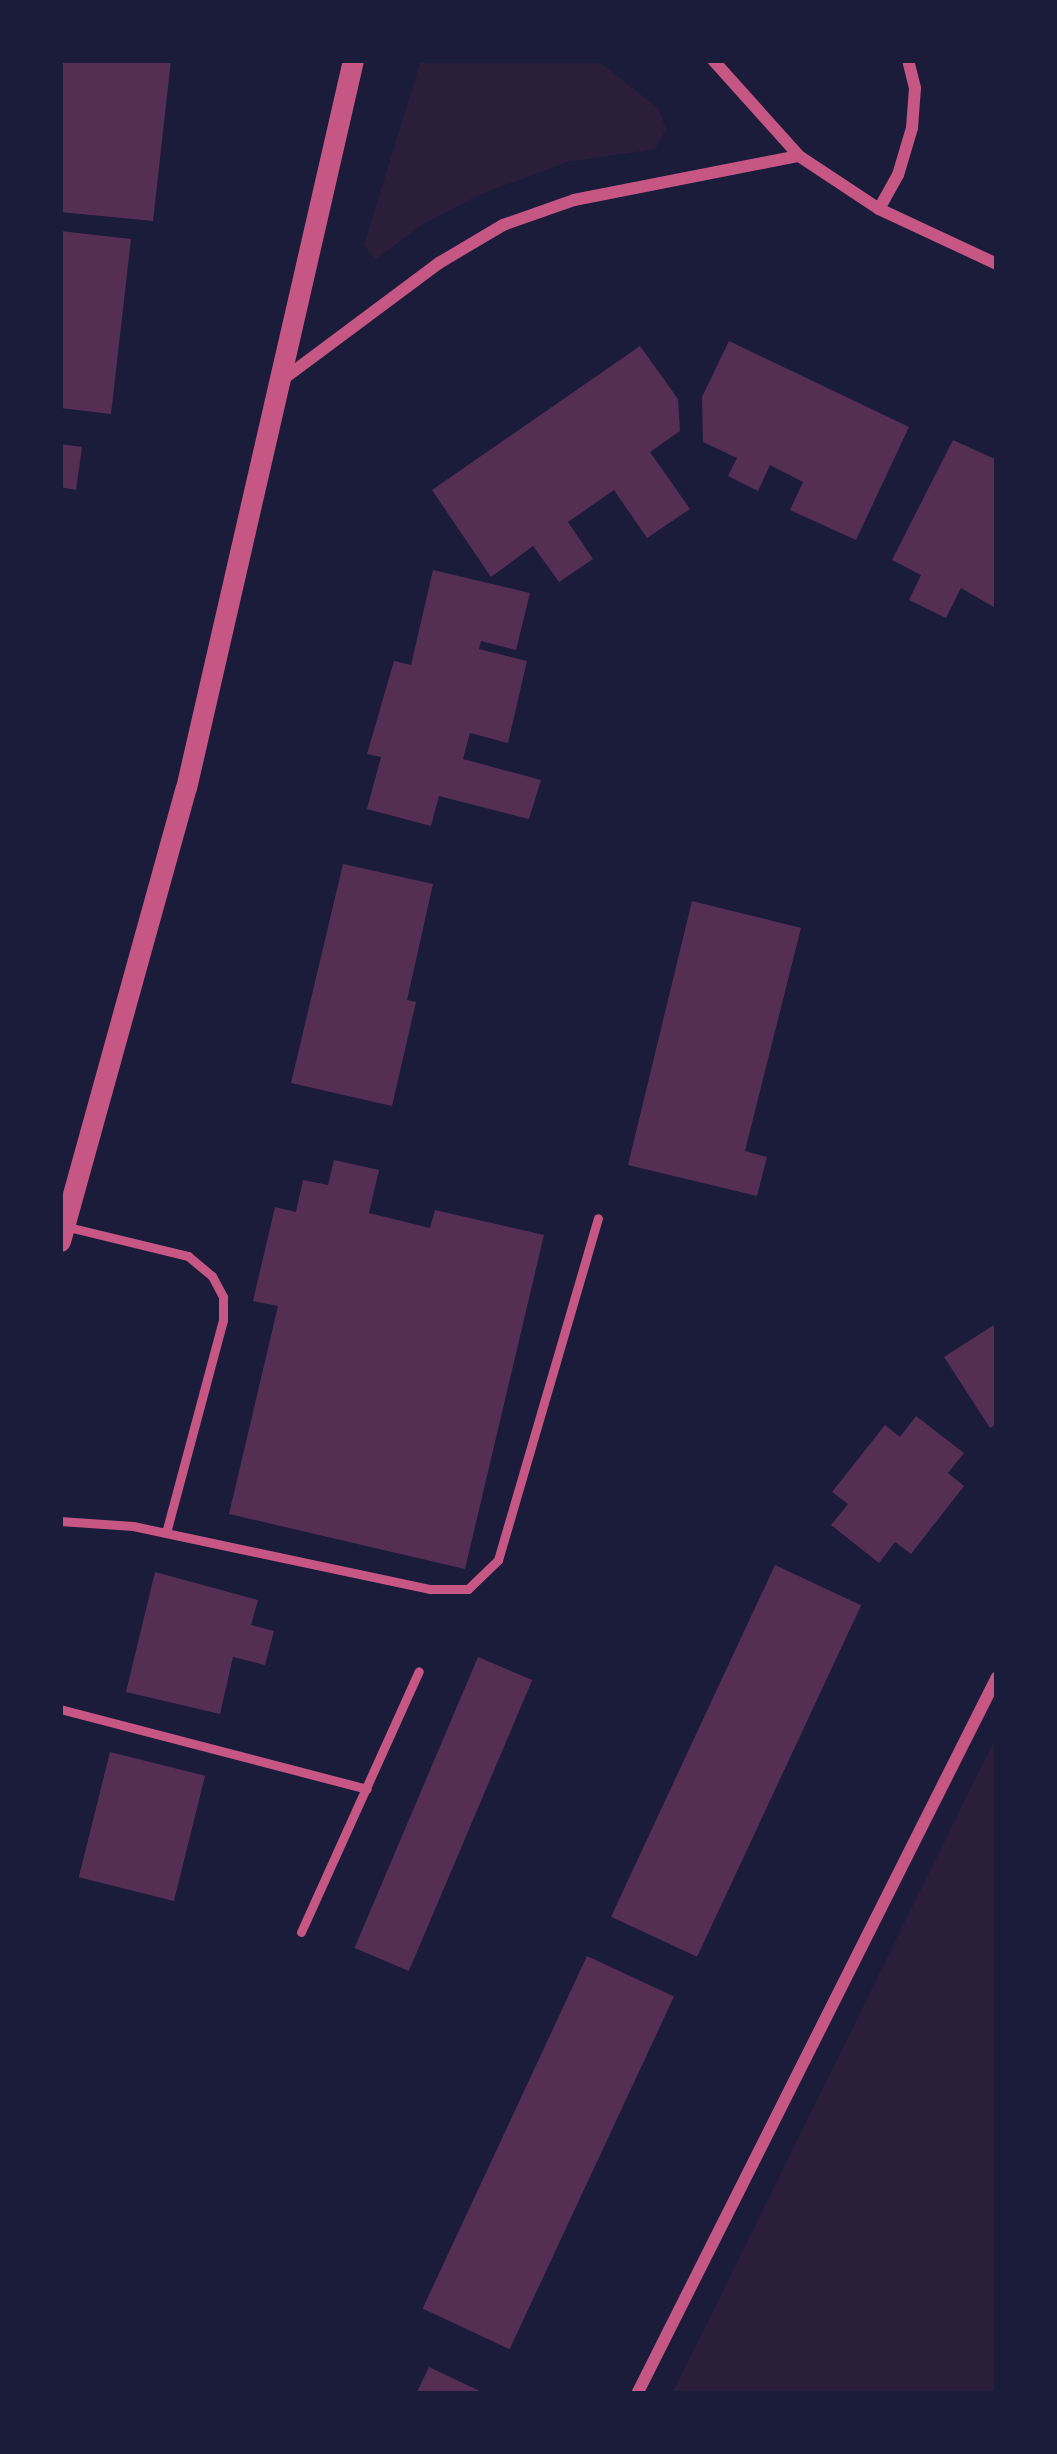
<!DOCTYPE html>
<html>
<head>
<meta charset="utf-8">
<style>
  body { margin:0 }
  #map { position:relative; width:1057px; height:2454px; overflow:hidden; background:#1b1b3a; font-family:"DejaVu Sans",sans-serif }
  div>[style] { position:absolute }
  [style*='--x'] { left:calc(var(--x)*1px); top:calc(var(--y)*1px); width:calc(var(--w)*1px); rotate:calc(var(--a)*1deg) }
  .green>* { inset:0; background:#2a1e3b }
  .building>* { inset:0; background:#542f53; transform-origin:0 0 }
  .service>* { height:9px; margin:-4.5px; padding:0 4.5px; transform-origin:4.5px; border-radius:4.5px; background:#c65784 }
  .minor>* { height:12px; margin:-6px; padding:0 6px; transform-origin:6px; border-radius:6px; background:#c65784 }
  .tertiary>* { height:21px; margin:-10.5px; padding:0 10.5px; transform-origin:10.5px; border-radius:10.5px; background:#c65784 }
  span { translate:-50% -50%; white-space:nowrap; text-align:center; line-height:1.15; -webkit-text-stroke:9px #1b1b3a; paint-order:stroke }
  .frame { position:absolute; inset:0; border:63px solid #1b1b3a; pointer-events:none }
</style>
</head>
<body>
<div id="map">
  <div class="green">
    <div style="clip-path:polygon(421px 60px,597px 60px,659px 109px,666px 129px,655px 149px,568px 162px,481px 194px,423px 224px,375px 260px,364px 245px)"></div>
    <div style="clip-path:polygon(997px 1735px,997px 2394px,672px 2394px)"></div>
  </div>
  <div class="building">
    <div style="clip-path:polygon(60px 60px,171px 60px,153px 221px,60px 212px)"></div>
    <div style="clip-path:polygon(60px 231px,131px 239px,111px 414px,60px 408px)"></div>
    <div style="clip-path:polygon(729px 341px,909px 427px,856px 540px,790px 510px,803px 482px,770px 465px,758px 491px,728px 476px,737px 458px,703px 442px,702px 397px)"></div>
    <div style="clip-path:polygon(640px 346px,678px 399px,680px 431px,650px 452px,690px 509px,647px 538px,614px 490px,568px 522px,593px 559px,559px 582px,533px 546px,491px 577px,432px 490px)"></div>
    <div style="clip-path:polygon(953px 440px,997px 460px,997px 609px,961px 588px,946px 618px,909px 600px,921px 575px,892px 560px)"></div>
    <div style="clip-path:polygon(60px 444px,82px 447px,76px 490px,60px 487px)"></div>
    <div style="clip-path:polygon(433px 570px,530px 593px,516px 650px,481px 641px,479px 649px,527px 661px,508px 743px,470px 733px,463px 759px,541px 780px,529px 819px,439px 796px,431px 826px,367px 809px,381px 757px,367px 754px,394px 661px,411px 665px)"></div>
    <div style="clip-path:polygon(343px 864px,433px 884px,407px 1000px,416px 1002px,392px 1106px,291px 1083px)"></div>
    <div style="clip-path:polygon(692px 901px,801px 928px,745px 1151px,767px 1157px,757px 1196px,628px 1165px)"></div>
    <div style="clip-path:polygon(334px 1160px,379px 1170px,369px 1213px,430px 1228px,435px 1210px,544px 1235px,465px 1569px,229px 1514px,278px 1306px,253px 1301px,275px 1207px,296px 1212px,303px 1180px,328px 1185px)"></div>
    <div style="clip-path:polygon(997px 1323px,997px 1424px,990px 1428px,944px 1357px)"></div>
    <div style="clip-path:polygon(916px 1416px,964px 1453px,948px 1473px,964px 1486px,911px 1554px,895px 1542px,879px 1563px,831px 1525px,848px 1504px,832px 1492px,885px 1425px,900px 1437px)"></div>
    <div style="left:775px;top:1565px;width:95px;height:388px;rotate:25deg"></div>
    <div style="clip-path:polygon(155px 1572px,258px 1600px,251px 1625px,274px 1631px,265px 1665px,233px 1657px,220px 1714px,126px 1692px)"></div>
    <div style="left:478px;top:1657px;width:59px;height:316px;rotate:23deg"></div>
    <div style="left:110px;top:1752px;width:98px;height:129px;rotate:14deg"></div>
    <div style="left:587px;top:1956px;width:96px;height:389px;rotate:25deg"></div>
    <div style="clip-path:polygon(429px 2367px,486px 2394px,416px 2394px)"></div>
  </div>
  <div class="service">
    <div style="--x:64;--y:1226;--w:128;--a:13.6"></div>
    <div style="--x:188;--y:1256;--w:31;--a:40"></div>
    <div style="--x:212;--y:1276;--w:24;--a:62"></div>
    <div style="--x:223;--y:1297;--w:23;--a:90"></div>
    <div style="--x:223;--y:1320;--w:220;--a:105"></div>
    <div style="--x:60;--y:1521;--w:73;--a:3.9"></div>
    <div style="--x:133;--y:1526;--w:304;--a:12"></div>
    <div style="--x:430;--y:1589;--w:38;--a:0"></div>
    <div style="--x:468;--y:1589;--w:42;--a:-44"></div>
    <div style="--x:498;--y:1560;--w:356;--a:-73.7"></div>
    <div style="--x:60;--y:1709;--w:317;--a:14.6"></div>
    <div style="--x:301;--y:1932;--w:286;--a:-65.7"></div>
  </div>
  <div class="minor">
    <div style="--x:713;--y:60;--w:129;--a:48.1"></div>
    <div style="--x:799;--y:156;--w:96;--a:33.5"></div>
    <div style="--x:879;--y:209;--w:130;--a:25"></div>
    <div style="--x:879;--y:209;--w:39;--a:-61"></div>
    <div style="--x:898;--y:175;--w:49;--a:-73.4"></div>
    <div style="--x:912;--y:128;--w:40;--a:-85.7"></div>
    <div style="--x:915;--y:88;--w:29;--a:-104"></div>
    <div style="--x:282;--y:380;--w:196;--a:-36.7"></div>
    <div style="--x:439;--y:263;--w:74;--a:-30.7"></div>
    <div style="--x:503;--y:225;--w:75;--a:-19.4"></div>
    <div style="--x:574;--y:200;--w:229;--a:-11.1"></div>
    <div style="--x:637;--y:2394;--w:802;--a:-63.34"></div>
  </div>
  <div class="tertiary">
    <div style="--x:60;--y:1241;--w:470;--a:-74.5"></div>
    <div style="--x:186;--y:788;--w:747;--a:-77.08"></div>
  </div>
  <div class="frame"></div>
</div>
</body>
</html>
